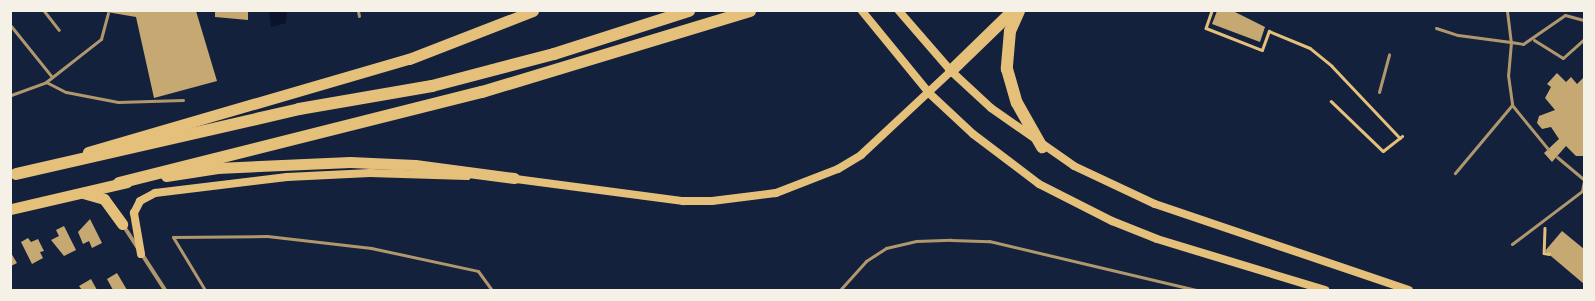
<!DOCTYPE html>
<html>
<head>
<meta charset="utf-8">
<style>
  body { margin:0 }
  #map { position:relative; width:1595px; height:301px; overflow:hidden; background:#14213d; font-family:Overpass,sans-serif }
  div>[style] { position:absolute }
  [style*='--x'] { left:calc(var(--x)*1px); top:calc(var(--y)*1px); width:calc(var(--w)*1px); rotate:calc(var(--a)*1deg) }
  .water>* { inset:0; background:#0b132b }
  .building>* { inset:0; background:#c6a872 }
  .path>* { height:2.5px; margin:-1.25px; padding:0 1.25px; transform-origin:1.25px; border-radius:1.25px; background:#e5c07b }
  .service>* { height:3px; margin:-1.5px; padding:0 1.5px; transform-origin:1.5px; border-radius:1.5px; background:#b1986c }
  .minor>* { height:4px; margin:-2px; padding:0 2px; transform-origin:2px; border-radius:2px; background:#b1986c }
  .secondary>* { height:8px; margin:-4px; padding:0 4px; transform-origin:4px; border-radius:4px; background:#e5c07b }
  .trunk>* { height:11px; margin:-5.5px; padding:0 5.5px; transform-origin:5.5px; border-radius:5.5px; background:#e5c07b }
  .motorway>* { height:12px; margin:-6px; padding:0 6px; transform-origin:6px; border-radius:6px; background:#e5c07b }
  span { translate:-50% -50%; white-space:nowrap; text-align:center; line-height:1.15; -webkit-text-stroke:3.5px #f6f1e7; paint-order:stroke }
  .frame { position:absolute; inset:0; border:12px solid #f6f1e7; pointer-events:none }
</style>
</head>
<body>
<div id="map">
  <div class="water">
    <div style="clip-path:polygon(269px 11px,287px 11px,286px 23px,271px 27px)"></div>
  </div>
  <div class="building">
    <div style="clip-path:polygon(101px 11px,196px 11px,217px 81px,154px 98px,136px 17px)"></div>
    <div style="clip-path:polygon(215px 11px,248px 11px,248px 20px,215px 17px)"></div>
    <div style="clip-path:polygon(1217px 11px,1235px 12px,1265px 27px,1260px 42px,1212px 24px)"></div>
    <div style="clip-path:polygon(1557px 73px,1566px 82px,1571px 77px,1577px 84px,1584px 77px,1584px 156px,1576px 156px,1566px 146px,1552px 162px,1544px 153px,1559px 139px,1551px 127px,1542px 129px,1537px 123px,1539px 116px,1555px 110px,1545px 98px,1551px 87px,1547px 84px)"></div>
    <div style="clip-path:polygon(90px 219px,102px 243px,92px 248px,89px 241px,83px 244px,78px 232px)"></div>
    <div style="clip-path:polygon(64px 226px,76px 250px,64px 256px,51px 240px,59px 236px,56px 230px)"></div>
    <div style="clip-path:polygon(1562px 231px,1584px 249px,1584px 284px,1545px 251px)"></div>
    <div style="clip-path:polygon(28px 238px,31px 242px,38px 239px,44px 251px,40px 252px,43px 258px,32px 264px,21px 242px)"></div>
    <div style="clip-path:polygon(11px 253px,17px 263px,11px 266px)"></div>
    <div style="clip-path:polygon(117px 273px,127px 290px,113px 290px,107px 279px)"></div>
    <div style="clip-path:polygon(91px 279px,97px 290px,82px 290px,79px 286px)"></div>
  </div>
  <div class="path">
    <div style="--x:1212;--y:11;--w:18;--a:109"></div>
    <div style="--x:1206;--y:28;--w:60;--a:21.4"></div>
    <div style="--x:1262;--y:50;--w:20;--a:-70"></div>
    <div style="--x:1269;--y:31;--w:44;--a:22.5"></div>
    <div style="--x:1310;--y:48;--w:28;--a:39"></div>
    <div style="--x:1332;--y:66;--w:99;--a:46.6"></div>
    <div style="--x:1331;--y:101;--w:72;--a:43.9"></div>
    <div style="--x:1383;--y:151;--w:24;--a:-38"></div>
    <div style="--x:1545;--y:228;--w:25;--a:92"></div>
    <div style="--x:1544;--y:253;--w:5;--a:11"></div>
  </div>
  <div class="service">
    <div style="--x:44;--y:11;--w:24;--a:52"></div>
    <div style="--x:358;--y:11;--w:5;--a:79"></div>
    <div style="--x:1507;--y:11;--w:31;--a:83"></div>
    <div style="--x:1511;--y:42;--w:12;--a:9"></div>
    <div style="--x:1523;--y:44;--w:51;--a:-34.6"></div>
    <div style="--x:1565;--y:15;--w:20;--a:15"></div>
    <div style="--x:11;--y:26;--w:65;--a:51.2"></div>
    <div style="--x:1436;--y:28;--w:23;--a:18"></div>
    <div style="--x:1458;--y:35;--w:53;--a:7.5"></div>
    <div style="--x:1511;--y:42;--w:33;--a:95"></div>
    <div style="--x:1508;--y:75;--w:30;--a:82"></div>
    <div style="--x:1512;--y:105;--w:89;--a:130"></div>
    <div style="--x:1534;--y:40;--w:34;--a:32"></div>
    <div style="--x:1563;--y:58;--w:28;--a:-42"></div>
    <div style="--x:46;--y:82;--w:22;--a:27"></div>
    <div style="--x:66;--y:92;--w:53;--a:10.9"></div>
    <div style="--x:118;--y:102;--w:65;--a:-1.8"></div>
    <div style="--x:1379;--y:92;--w:39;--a:-75"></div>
    <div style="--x:11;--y:95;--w:37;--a:-20"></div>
    <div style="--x:46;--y:82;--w:70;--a:-38"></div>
    <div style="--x:101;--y:39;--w:27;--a:-75"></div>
    <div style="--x:1512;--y:105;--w:57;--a:50.7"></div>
    <div style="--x:1557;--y:157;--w:35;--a:40"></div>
    <div style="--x:1512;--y:244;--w:88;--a:-37.1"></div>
    <div style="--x:1582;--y:191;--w:10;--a:-79"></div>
    <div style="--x:205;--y:290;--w:62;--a:-121.1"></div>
    <div style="--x:173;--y:237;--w:94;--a:-0.6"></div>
    <div style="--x:267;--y:236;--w:105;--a:6.6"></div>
    <div style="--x:371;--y:248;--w:109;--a:12.1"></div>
    <div style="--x:478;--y:271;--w:24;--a:54"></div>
    <div style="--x:840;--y:290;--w:39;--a:-48"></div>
    <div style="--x:866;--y:261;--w:24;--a:-33"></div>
    <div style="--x:886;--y:248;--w:31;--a:-13"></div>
    <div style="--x:916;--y:241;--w:35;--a:-2"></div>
    <div style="--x:951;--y:240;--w:38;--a:2"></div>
    <div style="--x:989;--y:241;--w:214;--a:13.3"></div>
  </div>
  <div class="minor">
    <div style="--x:123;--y:225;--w:77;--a:57.1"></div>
  </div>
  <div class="secondary">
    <div style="--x:862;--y:11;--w:106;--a:50.7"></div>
    <div style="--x:929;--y:93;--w:60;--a:43"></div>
    <div style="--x:973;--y:134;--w:83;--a:37.1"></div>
    <div style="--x:1039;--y:184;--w:82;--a:26.9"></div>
    <div style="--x:1112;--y:221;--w:48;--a:21.8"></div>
    <div style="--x:1157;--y:239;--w:176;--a:16.9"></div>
    <div style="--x:899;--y:11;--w:79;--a:49.1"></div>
    <div style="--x:951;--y:71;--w:54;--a:42.8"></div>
    <div style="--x:991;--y:108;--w:101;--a:34.9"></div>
    <div style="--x:1074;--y:166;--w:89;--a:25.1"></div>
    <div style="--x:1155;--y:204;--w:268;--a:18.7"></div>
    <div style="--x:508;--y:178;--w:177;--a:7.5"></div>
    <div style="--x:683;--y:201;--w:29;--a:0"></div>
    <div style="--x:712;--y:201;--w:64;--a:-7.1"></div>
    <div style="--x:776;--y:193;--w:66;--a:-21.2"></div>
    <div style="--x:838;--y:169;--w:27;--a:-31"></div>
    <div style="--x:861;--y:155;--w:123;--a:-43"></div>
    <div style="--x:141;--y:254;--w:42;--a:-99.7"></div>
    <div style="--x:134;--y:213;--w:13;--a:-63"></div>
    <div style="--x:140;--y:201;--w:17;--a:-28"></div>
    <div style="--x:155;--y:193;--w:133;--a:-6.9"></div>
    <div style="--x:287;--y:177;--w:83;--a:-2.8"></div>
    <div style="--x:370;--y:173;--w:97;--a:1.8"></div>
  </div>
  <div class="trunk">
    <div style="--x:88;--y:152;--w:334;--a:-16.2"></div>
    <div style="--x:409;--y:59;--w:133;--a:-21.2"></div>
    <div style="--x:166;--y:176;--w:52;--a:-8.9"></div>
    <div style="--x:217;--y:168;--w:133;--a:-2.6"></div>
    <div style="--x:350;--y:162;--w:65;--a:2.6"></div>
    <div style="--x:415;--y:165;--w:100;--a:7.5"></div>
    <div style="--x:83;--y:193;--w:22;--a:16"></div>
    <div style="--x:104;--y:199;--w:31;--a:54"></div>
    <div style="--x:11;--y:209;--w:119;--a:-13.1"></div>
  </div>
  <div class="motorway">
    <div style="--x:1019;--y:11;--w:22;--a:114"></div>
    <div style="--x:1010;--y:31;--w:38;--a:95"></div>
    <div style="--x:1007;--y:69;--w:35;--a:74"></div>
    <div style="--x:1017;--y:103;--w:51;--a:60.4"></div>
    <div style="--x:951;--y:71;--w:86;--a:-44.1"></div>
    <div style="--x:16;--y:174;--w:290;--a:-12.9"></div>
    <div style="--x:299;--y:109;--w:135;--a:-9.8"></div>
    <div style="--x:432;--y:86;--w:126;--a:-14.7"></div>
    <div style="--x:554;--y:54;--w:142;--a:-17.7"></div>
    <div style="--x:119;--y:183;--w:374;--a:-14.1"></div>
    <div style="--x:482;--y:92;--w:280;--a:-16.8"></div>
  </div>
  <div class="frame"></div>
</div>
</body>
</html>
